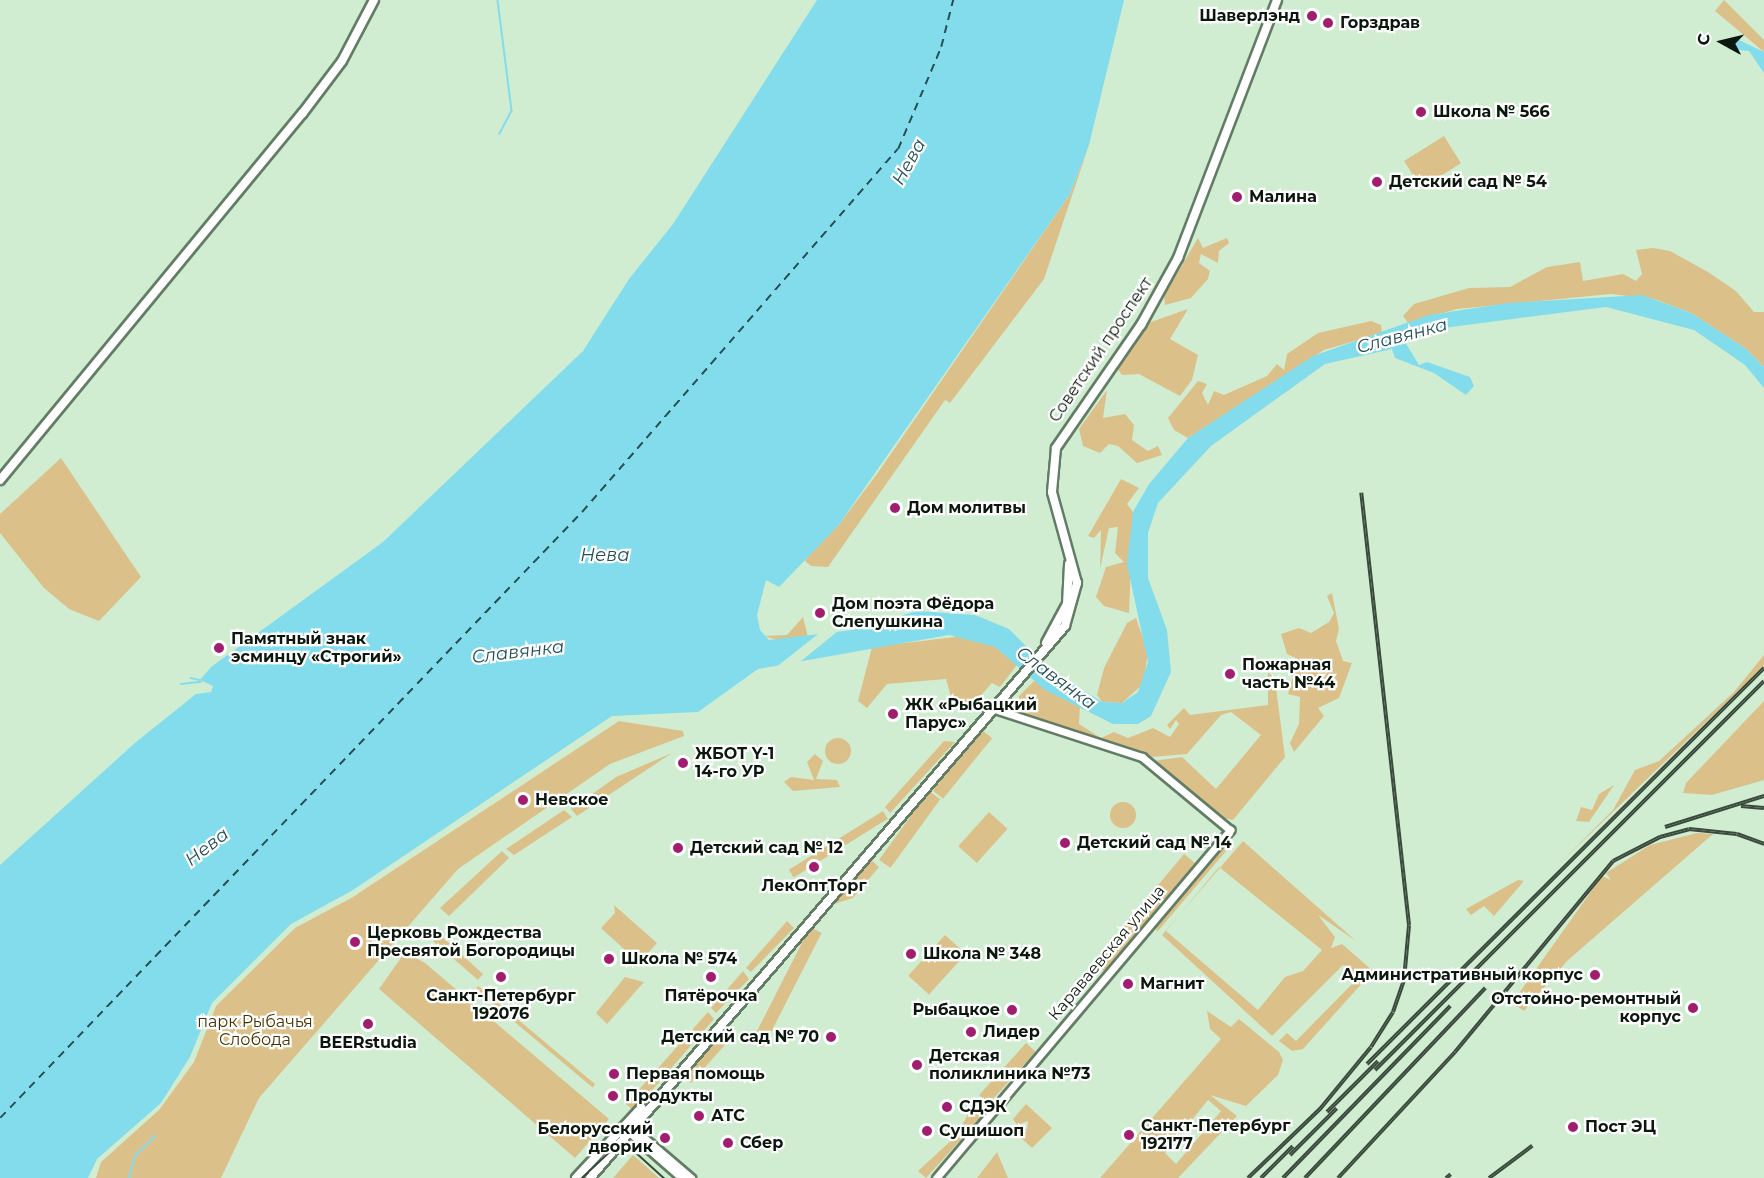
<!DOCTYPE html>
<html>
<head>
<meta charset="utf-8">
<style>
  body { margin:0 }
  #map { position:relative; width:1764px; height:1178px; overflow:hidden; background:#d0edd2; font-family:Montserrat,sans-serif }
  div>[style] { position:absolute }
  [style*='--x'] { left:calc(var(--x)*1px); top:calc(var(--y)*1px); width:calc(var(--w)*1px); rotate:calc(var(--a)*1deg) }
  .green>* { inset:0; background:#dcc08a; transform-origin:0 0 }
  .round { border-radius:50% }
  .water>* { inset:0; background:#83dcec }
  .pier>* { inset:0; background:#d0edd2 }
  .stream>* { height:1.5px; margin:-0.75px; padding:0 0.75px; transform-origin:0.75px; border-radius:0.75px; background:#83dcec }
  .ferry>* { height:1.5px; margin-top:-0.75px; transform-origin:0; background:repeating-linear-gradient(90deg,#254e55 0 8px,transparent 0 14px) }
  .roads { filter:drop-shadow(2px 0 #637d65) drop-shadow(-2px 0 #637d65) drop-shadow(0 2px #637d65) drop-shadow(0 -2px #637d65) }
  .minor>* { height:7px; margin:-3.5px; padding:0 3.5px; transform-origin:3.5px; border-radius:3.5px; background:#fff }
  .major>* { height:8px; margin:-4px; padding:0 4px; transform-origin:4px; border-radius:4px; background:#fff }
  .tram>* { height:1.5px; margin:-0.75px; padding:0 0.75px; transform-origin:0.75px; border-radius:0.75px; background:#3a4a3c }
  .rail>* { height:4px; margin-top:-2px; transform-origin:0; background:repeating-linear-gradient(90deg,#fff 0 4.5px,#3a4a3c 0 9px); box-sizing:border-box; border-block:2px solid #3a4a3c }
  .dots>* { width:16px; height:16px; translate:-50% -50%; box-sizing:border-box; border:3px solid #fff; border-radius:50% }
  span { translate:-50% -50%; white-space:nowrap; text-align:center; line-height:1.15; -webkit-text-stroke:4.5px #fff; paint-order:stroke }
  .poi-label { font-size:16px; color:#0c170d; font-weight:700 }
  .right { translate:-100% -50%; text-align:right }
  .left { translate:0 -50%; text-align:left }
  .street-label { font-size:16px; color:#0c170d }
  .park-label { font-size:16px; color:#473200 }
  .water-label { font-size:18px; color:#254e55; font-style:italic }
  .north { position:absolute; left:1692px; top:12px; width:60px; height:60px; -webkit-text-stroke:4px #fff; paint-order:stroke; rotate:278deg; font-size:16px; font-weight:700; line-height:24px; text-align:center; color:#0c170d }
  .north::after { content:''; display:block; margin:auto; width:21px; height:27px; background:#0c170d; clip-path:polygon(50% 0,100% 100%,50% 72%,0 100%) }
</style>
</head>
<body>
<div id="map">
  <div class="green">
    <div style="clip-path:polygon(1724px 0,1764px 40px,1764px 52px,1715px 11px)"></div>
    <div style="left:1444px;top:136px;width:32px;height:47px;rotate:58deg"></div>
    <div style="clip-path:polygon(1089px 145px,1044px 279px,950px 403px,945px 400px,828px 567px,811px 566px,805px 561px,816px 546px,838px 526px,879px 471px,1070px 194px)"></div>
    <div style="clip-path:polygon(1198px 238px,1203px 248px,1227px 238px,1229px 243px,1219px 251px,1218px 263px,1201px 254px,1199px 263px,1210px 271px,1208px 279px,1191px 298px,1165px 305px,1164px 296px)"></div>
    <div style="clip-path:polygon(1653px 248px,1670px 251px,1708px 272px,1736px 291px,1754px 312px,1764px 312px,1764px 367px,1745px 348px,1691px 313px,1654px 299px,1611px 294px,1457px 309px,1408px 323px,1403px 316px,1414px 304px,1469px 288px,1510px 287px,1547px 267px,1580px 262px,1583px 281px,1623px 274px,1636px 281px,1642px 274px,1636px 250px)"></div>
    <div style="clip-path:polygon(1188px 309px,1170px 339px,1198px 355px,1192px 380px,1180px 396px,1139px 374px,1122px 375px,1117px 368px,1148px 323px)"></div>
    <div style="clip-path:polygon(1371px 321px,1381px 325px,1382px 333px,1324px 350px,1188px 438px,1174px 430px,1168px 418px,1198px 381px,1207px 384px,1202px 393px,1208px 405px,1214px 391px,1224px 395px,1267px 376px,1277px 364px,1284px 370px,1287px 354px,1318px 333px)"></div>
    <div style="clip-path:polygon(1107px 390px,1103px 418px,1125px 414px,1134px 425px,1132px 440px,1148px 451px,1158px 446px,1162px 455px,1137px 463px,1118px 446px,1109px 444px,1100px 453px,1083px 446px,1079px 429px)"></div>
    <div style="clip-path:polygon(61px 458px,141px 577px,99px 621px,69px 609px,44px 588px,0 533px,0 514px)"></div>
    <div style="clip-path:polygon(1121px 479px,1139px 488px,1127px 504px,1133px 512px,1129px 613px,1104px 606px,1096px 597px,1106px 567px,1124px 562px,1115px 553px,1118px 527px,1109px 528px,1100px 569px,1101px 530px,1094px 538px,1088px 536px)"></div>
    <div style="clip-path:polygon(1332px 593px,1339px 629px,1336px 641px,1343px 661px,1352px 663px,1339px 698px,1318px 708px,1324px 716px,1294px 752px,1290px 743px,1299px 724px,1300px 697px,1288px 694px,1298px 659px,1287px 654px,1281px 634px,1299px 628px,1311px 633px,1329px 622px,1334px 613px,1327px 596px)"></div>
    <div style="clip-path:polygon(803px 617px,808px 637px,783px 642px,764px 636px,787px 635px)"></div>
    <div style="clip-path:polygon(1136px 618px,1148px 653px,1143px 684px,1122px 703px,1102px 702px,1097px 695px,1104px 668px,1127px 623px)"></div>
    <div style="clip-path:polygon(963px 636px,995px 647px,1017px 665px,1000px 687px,992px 683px,967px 711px,951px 697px,946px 679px,887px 684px,867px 708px,858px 701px,872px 647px)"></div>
    <div style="clip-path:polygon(1764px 655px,1764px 666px,1559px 864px,1613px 810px,1635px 770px,1659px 761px,1734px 692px)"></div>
    <div style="clip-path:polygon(1268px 672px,1275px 680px,1285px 757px,1233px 820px,1220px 817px,1153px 761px,1182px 757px,1216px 789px,1261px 735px,1231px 712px,1221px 715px,1187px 754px,1151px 757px,1018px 717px,1019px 696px,1034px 681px,1080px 706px,1079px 724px,1101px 738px,1114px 732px,1128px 738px,1153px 728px,1170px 737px,1179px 724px,1176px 720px,1170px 729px,1167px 725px,1184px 708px,1190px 715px,1268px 705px)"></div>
    <div style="clip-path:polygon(1764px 701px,1764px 780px,1712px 795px,1683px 793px,1686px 783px)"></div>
    <div style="clip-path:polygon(619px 721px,683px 731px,684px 736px,610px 764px,458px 869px,259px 1098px,221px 1178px,96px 1178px,101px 1162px,159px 1110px,194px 1062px,216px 1006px,295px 928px,353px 897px)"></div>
    <div style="left:982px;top:730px;width:13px;height:78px;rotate:39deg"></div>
    <div class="round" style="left:825px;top:738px;width:26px;height:26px"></div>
    <div style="clip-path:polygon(944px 741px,955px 742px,890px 813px,885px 807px)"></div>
    <div style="clip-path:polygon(672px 753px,577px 816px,571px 809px,616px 777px)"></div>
    <div style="clip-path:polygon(815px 754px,823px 761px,816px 779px,837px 780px,840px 787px,793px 791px,784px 782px,791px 777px,814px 780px,807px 762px)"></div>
    <div style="clip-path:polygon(1614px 785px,1589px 822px,1576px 821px,1581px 807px,1592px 810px,1599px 794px)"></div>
    <div style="left:929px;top:791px;width:14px;height:85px;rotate:36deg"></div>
    <div class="round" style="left:1110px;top:802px;width:26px;height:26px"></div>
    <div style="clip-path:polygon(564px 810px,572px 817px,514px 855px,506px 849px)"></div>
    <div style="left:883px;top:811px;width:9px;height:111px;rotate:58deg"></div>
    <div style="left:989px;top:812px;width:25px;height:46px;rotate:42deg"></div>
    <div style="clip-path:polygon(1697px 833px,1713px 834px,1567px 961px,1524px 1011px,1512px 1003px,1602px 876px,1611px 880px,1606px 873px,1650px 845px)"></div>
    <div style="clip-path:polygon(1223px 840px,1232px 844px,1157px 932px,1155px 923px)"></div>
    <div style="clip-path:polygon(evenodd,1243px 841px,1356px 941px,1318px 915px,1335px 937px,1331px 948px,1342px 944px,1373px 971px,1303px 1049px,1292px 1051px,1279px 1041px,1287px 1033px,1296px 1041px,1357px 979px,1343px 965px,1272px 1036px,1162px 935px,1243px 841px,1219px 867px,1322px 950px,1303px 971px,1285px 977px,1258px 1010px,1166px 931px,1219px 867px)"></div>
    <div style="clip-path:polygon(502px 851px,509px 858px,449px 916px,440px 908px)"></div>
    <div style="clip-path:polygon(1184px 854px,1195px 863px,1104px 971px,1099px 969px,1093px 963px)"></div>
    <div style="clip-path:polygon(870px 859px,879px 867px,853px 898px,834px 904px)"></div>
    <div style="clip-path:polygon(1518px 880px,1524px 881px,1494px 916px,1484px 906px,1471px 915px,1466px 909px)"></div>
    <div style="clip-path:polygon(614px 905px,657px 943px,639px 963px,601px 928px,615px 913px)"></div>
    <div style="clip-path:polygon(787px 921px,794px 928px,751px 972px,746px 968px)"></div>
    <div style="left:810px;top:927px;width:13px;height:129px;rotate:27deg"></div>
    <div style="clip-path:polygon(439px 934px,483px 974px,478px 980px,433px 941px)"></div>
    <div style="left:945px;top:935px;width:28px;height:55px;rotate:42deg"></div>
    <div style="clip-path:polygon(405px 952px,425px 963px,609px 1119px,575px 1158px,379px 989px)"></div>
    <div style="clip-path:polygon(743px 971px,749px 979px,716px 1013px,711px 1008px)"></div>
    <div style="clip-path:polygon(625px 977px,644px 982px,607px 1024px,596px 1013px)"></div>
    <div style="left:478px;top:986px;width:153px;height:4px;rotate:40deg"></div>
    <div style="clip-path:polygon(evenodd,1207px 1011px,1231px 1027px,1239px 1019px,1279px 1052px,1283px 1060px,1278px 1075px,1246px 1106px,1210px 1095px,1237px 1116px,1178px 1178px,1100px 1178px,1221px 1039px,1210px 1029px,1207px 1011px,1208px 1100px,1221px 1111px,1176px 1164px,1165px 1153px,1208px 1100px)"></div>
    <div style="clip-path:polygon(708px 1012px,714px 1019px,634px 1111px,626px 1104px)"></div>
    <div style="clip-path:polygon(721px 1029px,731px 1038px,691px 1083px,682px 1076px)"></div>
    <div style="left:1026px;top:1043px;width:13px;height:70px;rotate:42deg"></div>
    <div style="clip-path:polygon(974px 1104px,984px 1114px,926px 1178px,918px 1171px,955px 1137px)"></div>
    <div style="clip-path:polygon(1026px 1104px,1052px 1128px,1032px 1148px,1008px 1126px,1027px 1129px,1028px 1121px,1017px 1125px,1013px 1119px)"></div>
    <div style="clip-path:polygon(997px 1152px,1008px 1178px,977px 1178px)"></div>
    <div style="clip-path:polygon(633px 1155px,659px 1178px,613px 1178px)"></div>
  </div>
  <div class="water">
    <div style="clip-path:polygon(817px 0,1124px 0,1089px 145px,1070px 194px,838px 526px,779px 587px,766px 580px,757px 615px,760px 630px,769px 640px,852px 630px,917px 611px,975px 615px,1009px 629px,1048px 668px,1102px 702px,1122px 703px,1138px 692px,1148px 662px,1127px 564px,1133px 512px,1149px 484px,1188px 438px,1313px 356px,1429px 315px,1508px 303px,1642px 295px,1691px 313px,1745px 348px,1764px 367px,1764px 388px,1745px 365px,1694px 330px,1606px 307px,1443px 328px,1405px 342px,1419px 365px,1427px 362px,1470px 377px,1474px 386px,1466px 395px,1434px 373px,1395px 358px,1392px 349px,1325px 364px,1211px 446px,1158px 503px,1148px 533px,1148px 578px,1167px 630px,1171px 672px,1151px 716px,1138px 724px,1113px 724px,1045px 690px,995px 647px,949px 635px,758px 669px,698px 712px,612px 716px,353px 890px,291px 924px,212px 1003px,190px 1057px,161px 1103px,97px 1159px,88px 1178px,0 1178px,0 865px,136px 742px,196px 694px,211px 692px,213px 686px,200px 680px,211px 667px,383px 542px,583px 351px,629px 279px,673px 224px)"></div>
    <div style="clip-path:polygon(1737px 39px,1764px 52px,1764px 73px,1749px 51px,1728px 49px)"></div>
  </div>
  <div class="pier">
    <div style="clip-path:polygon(843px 627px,795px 666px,775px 668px,822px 631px)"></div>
  </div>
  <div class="stream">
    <div style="--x:498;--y:0;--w:112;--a:82.8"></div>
    <div style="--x:512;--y:111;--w:26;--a:118"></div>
    <div style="--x:191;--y:678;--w:9;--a:13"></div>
    <div style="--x:181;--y:684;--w:20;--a:-6"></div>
    <div style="--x:129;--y:1178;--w:23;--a:-75"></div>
    <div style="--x:135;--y:1156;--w:28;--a:-45"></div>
  </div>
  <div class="ferry">
    <div style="--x:0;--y:1118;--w:840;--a:-46.16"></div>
    <div style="--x:582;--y:512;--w:481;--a:-49"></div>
    <div style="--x:898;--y:149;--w:111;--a:-67.1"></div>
    <div style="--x:941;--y:47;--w:49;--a:-75.7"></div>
  </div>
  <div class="roads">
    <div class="minor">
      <div style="--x:629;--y:1125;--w:82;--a:40.5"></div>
      <div style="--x:627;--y:1130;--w:73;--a:41.1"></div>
      <div style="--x:936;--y:1178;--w:456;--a:-49.8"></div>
      <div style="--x:1230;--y:830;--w:114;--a:-140.3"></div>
      <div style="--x:1142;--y:757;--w:159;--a:-162"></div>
    </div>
    <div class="major">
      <div style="--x:0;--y:480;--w:475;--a:-50.5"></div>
      <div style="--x:302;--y:114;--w:66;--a:-53"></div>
      <div style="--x:342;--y:61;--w:69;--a:-62.3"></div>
      <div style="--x:1046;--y:643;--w:44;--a:-61.7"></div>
      <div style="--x:1067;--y:604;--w:40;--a:-87.1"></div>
      <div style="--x:576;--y:1178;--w:96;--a:-47.1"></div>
      <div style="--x:590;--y:1178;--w:728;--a:-49.29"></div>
      <div style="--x:1065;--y:626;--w:45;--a:-74.4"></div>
      <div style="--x:1077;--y:583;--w:94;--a:-105.4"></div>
      <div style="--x:1052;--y:492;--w:44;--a:-84.8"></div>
      <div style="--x:1056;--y:448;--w:150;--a:-55.4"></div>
      <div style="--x:1141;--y:325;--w:77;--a:-61.1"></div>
      <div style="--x:1178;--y:258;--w:276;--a:-69"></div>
    </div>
  </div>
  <div class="tram">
    <div style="--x:582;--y:1178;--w:48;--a:-43.3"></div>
    <div style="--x:617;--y:1145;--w:14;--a:12"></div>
    <div style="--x:631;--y:1148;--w:45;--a:42.3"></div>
  </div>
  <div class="rail">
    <div style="--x:1741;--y:806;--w:23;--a:5"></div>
    <div style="--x:1665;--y:827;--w:104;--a:-17.4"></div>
    <div style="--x:1367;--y:1064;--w:561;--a:-44.93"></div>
    <div style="--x:1375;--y:1070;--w:550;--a:-45"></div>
    <div style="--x:1327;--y:1112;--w:72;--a:-45"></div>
    <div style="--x:1290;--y:1155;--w:66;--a:-45"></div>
    <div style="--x:1248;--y:1178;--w:100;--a:-43.8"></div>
    <div style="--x:1320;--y:1109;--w:80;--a:-50.6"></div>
    <div style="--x:1371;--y:1047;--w:41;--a:-57.8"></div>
    <div style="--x:1393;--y:1012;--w:34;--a:-71"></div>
    <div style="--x:1404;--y:980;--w:55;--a:-84.8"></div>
    <div style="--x:1409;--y:925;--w:435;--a:-96.3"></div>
    <div style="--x:1261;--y:1178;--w:45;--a:-45"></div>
    <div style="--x:1283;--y:1178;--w:240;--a:-45.8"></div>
    <div style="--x:1305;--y:1178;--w:262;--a:-46.5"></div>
    <div style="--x:1338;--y:1178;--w:172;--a:-47.1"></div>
    <div style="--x:1455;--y:1052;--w:248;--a:-50.4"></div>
    <div style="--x:1613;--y:861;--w:53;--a:-27.1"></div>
    <div style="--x:1660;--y:837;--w:30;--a:-15"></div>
    <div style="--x:1689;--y:829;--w:48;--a:5.9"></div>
    <div style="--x:1737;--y:834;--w:29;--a:20"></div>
    <div style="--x:1446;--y:1178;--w:6;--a:-39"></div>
    <div style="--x:1489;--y:1178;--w:54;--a:-36.7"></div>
  </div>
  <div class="dots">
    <div style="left:1312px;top:16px;background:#a11e6f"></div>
    <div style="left:1328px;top:23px;background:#a11e6f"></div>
    <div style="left:1421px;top:112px;background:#a11e6f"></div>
    <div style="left:1377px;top:182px;background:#a11e6f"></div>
    <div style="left:1237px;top:197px;background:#a11e6f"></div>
    <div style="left:895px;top:508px;background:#a11e6f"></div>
    <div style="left:820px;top:613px;background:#a11e6f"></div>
    <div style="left:219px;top:648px;background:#a11e6f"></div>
    <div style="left:1230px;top:674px;background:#a11e6f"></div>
    <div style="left:893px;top:714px;background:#a11e6f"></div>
    <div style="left:683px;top:763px;background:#a11e6f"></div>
    <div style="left:523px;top:800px;background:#a11e6f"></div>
    <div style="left:1065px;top:843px;background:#a11e6f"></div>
    <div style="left:678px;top:848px;background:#a11e6f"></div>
    <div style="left:814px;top:867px;background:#a11e6f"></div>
    <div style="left:355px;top:942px;background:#a11e6f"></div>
    <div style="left:911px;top:954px;background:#a11e6f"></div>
    <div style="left:609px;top:959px;background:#a11e6f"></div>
    <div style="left:1595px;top:975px;background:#a11e6f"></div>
    <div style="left:501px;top:977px;background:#a11e6f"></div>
    <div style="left:711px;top:977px;background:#a11e6f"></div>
    <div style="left:1128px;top:984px;background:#a11e6f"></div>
    <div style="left:1693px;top:1008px;background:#a11e6f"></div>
    <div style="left:1012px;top:1010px;background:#a11e6f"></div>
    <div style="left:368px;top:1024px;background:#a11e6f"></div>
    <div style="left:971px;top:1032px;background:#a11e6f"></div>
    <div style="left:831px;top:1037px;background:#a11e6f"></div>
    <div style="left:917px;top:1065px;background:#a11e6f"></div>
    <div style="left:614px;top:1074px;background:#a11e6f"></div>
    <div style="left:613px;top:1096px;background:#a11e6f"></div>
    <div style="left:947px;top:1107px;background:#a11e6f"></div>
    <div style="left:699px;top:1116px;background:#a11e6f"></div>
    <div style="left:1573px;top:1127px;background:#a11e6f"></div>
    <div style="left:927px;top:1131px;background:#a11e6f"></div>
    <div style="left:1129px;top:1135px;background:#a11e6f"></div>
    <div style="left:665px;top:1138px;background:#a11e6f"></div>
    <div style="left:728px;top:1143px;background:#a11e6f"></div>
  </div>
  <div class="poi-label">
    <span class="right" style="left:1300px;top:16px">Шаверлэнд</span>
    <span class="left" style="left:1340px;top:23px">Горздрав</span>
    <span class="left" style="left:1433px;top:112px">Школа № 566</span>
    <span class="left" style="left:1389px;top:182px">Детский сад № 54</span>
    <span class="left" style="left:1249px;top:197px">Малина</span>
    <span class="left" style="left:907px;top:508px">Дом молитвы</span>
    <span class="left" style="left:832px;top:613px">Дом поэта Фёдора<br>Слепушкина</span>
    <span class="left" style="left:231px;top:648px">Памятный знак<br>эсминцу «Строгий»</span>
    <span class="left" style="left:1242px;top:674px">Пожарная<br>часть №44</span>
    <span class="left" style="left:905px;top:714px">ЖК «Рыбацкий<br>Парус»</span>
    <span class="left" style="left:695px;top:763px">ЖБОТ Y-1<br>14-го УР</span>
    <span class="left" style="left:535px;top:800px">Невское</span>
    <span class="left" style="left:1077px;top:843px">Детский сад № 14</span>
    <span class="left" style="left:690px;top:848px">Детский сад № 12</span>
    <span style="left:814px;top:886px">ЛекОптТорг</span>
    <span class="left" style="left:367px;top:942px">Церковь Рождества<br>Пресвятой Богородицы</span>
    <span class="left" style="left:923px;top:954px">Школа № 348</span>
    <span class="left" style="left:621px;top:959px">Школа № 574</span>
    <span class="right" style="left:1583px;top:975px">Административный корпус</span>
    <span class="left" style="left:1140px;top:984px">Магнит</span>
    <span style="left:501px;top:1005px">Санкт-Петербург<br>192076</span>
    <span style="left:711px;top:996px">Пятёрочка</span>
    <span class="right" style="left:1681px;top:1008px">Отстойно-ремонтный<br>корпус</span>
    <span class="right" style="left:1000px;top:1010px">Рыбацкое</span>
    <span class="left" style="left:983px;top:1032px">Лидер</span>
    <span class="right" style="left:819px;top:1037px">Детский сад № 70</span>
    <span style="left:368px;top:1043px">BEERstudia</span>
    <span class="left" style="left:929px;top:1065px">Детская<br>поликлиника №73</span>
    <span class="left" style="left:626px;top:1074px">Первая помощь</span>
    <span class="left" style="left:625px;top:1096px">Продукты</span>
    <span class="left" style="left:959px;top:1107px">СДЭК</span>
    <span class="left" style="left:711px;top:1116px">АТС</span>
    <span class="left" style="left:1141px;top:1135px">Санкт-Петербург<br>192177</span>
    <span class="left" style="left:1585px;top:1127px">Пост ЭЦ</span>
    <span class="right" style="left:653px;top:1138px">Белорусский<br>дворик</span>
    <span class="left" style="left:939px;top:1131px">Сушишоп</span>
    <span class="left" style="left:740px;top:1143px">Сбер</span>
  </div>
  <div class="street-label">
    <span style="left:1101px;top:350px;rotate:-56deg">Советский проспект</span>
    <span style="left:1107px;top:953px;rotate:-50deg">Караваевская улица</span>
  </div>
  <div class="park-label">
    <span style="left:255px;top:1031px">парк Рыбачья<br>Слобода</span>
  </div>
  <div class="water-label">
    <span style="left:909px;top:162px;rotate:-61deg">Нева</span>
    <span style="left:1402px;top:336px;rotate:-15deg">Славянка</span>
    <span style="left:605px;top:555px">Нева</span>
    <span style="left:518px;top:652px;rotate:-7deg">Славянка</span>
    <span style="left:1056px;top:678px;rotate:36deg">Славянка</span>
    <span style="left:207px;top:847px;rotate:-38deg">Нева</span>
  </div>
  <div class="north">С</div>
</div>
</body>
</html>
